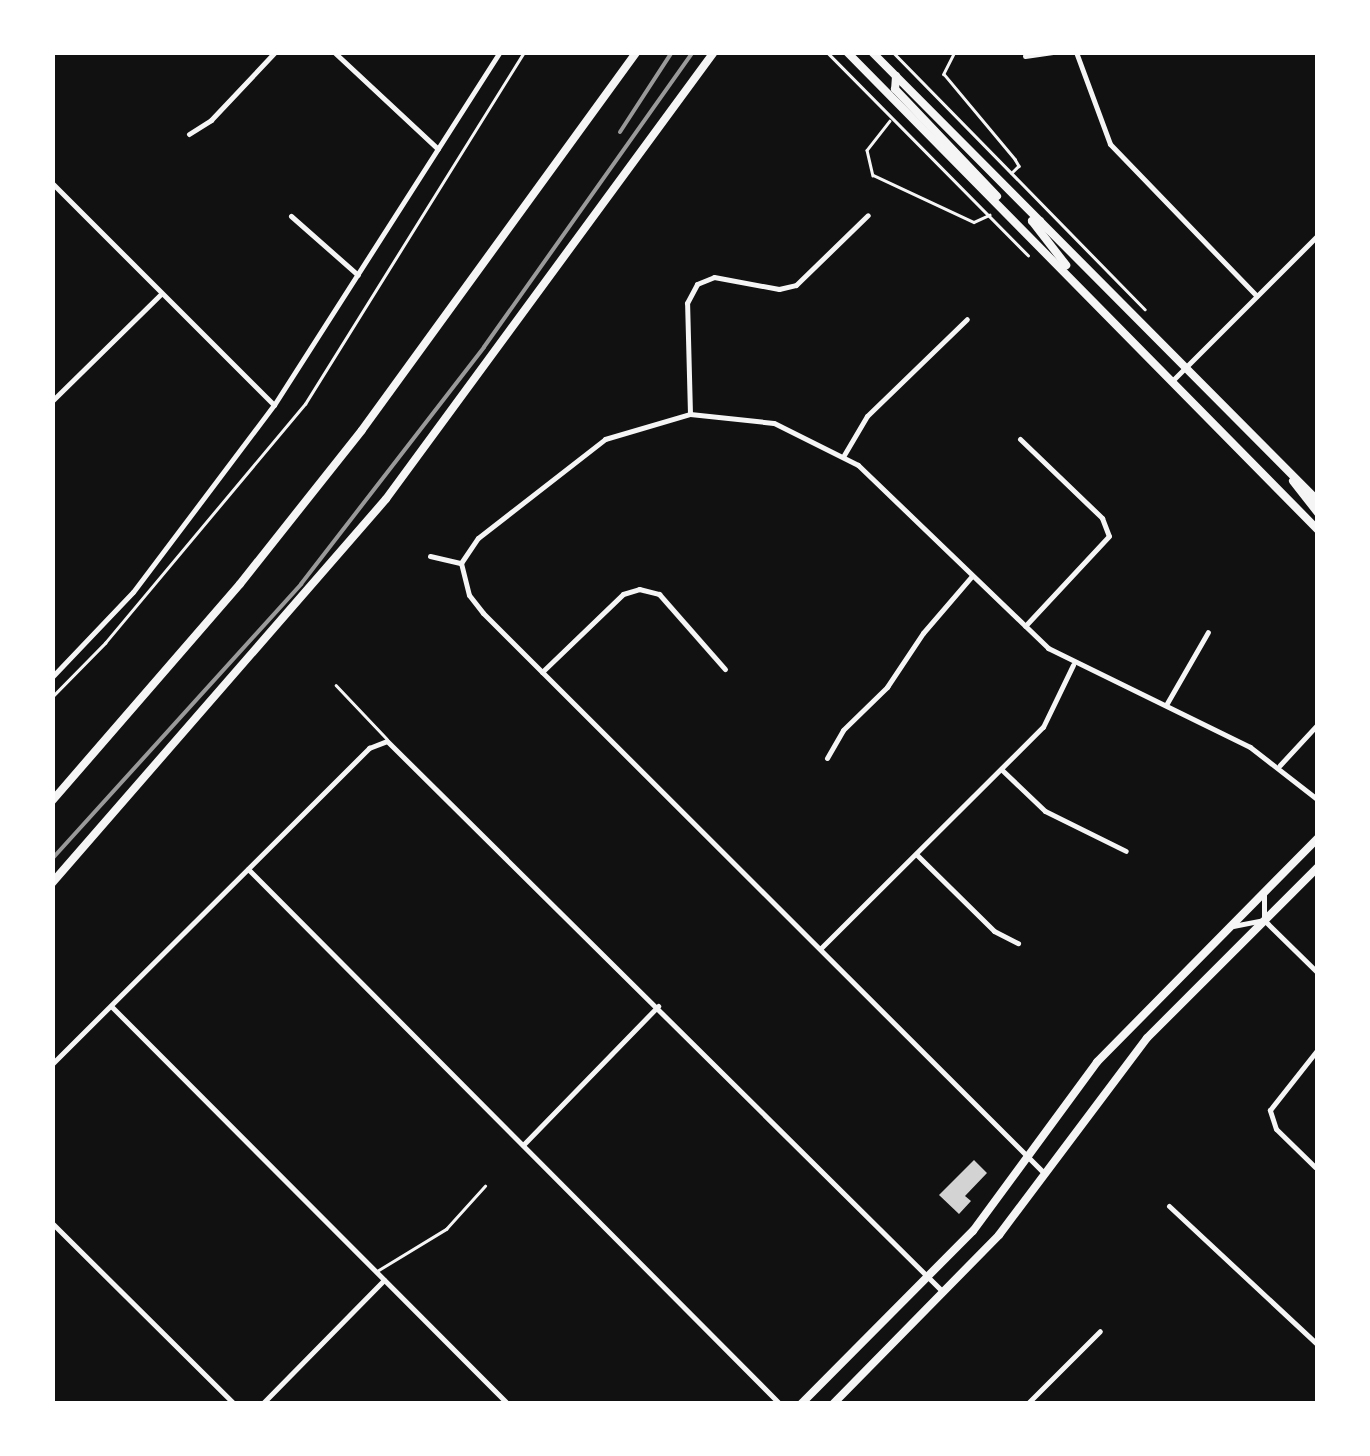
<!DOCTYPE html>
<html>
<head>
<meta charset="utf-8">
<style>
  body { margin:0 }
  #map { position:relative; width:1370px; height:1456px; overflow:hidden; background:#111; font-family:"Alegreya Sans",sans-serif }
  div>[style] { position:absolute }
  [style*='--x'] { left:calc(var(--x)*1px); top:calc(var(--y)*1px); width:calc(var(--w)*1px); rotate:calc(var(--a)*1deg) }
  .building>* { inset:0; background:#d3d3d3 }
  .path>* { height:2.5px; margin:-1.25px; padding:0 1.25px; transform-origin:1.25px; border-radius:1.25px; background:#f5f5f5 }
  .service>* { height:2.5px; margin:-1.25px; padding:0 1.25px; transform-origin:1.25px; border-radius:1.25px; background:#f5f5f5 }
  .minor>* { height:5px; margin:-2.5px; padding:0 2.5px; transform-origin:2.5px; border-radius:2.5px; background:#f5f5f5 }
  .primary>* { height:8px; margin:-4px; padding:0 4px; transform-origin:4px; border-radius:4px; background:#f5f5f5 }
  .motorway>* { height:8px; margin:-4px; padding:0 4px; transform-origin:4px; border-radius:4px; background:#f5f5f5 }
  .rail>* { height:4px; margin:-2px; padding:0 2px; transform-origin:2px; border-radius:2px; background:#9a9a9a }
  span { translate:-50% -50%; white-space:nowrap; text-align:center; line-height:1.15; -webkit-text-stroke:10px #fff; paint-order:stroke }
  .frame { position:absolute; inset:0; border:55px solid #fff; pointer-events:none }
</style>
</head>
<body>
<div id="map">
  <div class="building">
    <div style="clip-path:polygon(974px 1160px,987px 1173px,965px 1196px,971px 1201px,959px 1214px,939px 1195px)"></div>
  </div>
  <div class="path">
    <div style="--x:827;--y:52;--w:286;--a:45.3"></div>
    <div style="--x:893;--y:52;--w:360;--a:45.6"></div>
    <div style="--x:955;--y:52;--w:25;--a:117"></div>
    <div style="--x:944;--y:74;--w:111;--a:50.1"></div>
    <div style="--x:1015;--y:159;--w:8;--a:60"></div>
    <div style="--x:1019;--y:166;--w:10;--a:135"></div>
    <div style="--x:890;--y:121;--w:37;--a:128"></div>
    <div style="--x:867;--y:150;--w:26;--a:77"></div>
    <div style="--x:873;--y:175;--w:111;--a:25"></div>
    <div style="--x:974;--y:222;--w:17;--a:-25"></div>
    <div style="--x:52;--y:697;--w:76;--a:-45.5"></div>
    <div style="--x:105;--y:643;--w:312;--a:-50.1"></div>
    <div style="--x:305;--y:404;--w:415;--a:-58.1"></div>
  </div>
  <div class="service">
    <div style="--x:336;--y:685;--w:74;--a:46.6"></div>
    <div style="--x:377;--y:1271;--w:81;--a:-31.3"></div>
    <div style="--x:446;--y:1229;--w:58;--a:-47.8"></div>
  </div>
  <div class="minor">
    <div style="--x:334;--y:52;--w:142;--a:43"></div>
    <div style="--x:1076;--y:52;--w:98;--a:69.7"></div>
    <div style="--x:1110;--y:144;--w:211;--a:46"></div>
    <div style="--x:1025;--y:56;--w:28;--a:-8"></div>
    <div style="--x:189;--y:134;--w:26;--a:-32"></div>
    <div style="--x:211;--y:120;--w:93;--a:-46.7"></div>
    <div style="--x:52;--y:183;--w:314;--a:45"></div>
    <div style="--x:291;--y:216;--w:89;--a:41.4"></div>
    <div style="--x:1173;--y:380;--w:205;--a:-45"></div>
    <div style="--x:52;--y:401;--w:153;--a:-44.5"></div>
    <div style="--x:690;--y:414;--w:111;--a:-91.5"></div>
    <div style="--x:687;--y:303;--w:21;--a:-62"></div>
    <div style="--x:697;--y:284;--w:18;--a:-22"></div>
    <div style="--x:714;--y:277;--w:66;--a:10.5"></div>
    <div style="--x:779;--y:289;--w:17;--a:-13"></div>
    <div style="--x:796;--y:285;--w:100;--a:-44.2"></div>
    <div style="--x:1020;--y:439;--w:114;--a:43.9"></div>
    <div style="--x:1102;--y:518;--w:19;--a:69"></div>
    <div style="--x:1109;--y:536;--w:123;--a:133"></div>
    <div style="--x:1318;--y:445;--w:7;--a:90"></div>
    <div style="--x:844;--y:455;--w:45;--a:-59.5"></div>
    <div style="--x:867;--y:416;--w:139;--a:-44.1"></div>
    <div style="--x:430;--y:556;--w:32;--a:13"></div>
    <div style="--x:461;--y:563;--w:30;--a:-56"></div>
    <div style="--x:478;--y:538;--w:161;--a:-37.9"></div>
    <div style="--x:605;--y:439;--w:89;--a:-16.4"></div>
    <div style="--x:690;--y:414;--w:84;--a:6.1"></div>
    <div style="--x:774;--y:423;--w:94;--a:26.6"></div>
    <div style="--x:858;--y:465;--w:264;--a:43.9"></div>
    <div style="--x:1048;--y:648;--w:225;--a:26.1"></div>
    <div style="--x:1250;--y:747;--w:86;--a:37.9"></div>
    <div style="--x:461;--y:563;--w:33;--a:76"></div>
    <div style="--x:469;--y:595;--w:23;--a:52"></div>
    <div style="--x:483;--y:613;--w:790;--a:44.95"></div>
    <div style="--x:542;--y:672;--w:112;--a:-43.9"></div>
    <div style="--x:623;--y:594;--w:17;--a:-17"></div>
    <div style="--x:639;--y:589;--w:21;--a:14"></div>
    <div style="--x:659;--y:594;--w:100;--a:48.7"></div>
    <div style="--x:52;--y:677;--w:117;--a:-46.4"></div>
    <div style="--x:133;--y:592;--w:234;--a:-53"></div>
    <div style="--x:274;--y:405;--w:419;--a:-57.4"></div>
    <div style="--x:1166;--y:705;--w:84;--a:-60.1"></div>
    <div style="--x:827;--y:758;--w:32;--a:-60"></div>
    <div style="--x:843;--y:730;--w:62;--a:-44.3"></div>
    <div style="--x:887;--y:687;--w:65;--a:-56.3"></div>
    <div style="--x:923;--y:633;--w:74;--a:-49.4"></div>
    <div style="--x:1280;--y:765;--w:56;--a:-47.2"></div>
    <div style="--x:1002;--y:770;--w:59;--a:43.6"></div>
    <div style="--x:1045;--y:811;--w:90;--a:26.3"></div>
    <div style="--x:917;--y:855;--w:108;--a:44.6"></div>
    <div style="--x:994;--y:931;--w:27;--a:27"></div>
    <div style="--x:248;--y:869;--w:754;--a:45.16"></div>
    <div style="--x:1264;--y:920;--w:76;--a:44.5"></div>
    <div style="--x:1264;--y:920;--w:26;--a:-90"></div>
    <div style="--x:1233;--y:926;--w:32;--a:-11"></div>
    <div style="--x:821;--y:948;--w:313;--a:-44.9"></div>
    <div style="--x:1043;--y:727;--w:69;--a:-64.2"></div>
    <div style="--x:111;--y:1006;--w:562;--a:45.07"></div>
    <div style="--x:52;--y:1064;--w:448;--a:-44.9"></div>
    <div style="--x:369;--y:748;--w:19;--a:-21"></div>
    <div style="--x:387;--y:741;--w:783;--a:44.74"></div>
    <div style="--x:523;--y:1145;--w:194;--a:-45.8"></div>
    <div style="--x:1315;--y:1167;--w:54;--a:-135.7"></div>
    <div style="--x:1276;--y:1129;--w:20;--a:-108"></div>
    <div style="--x:1270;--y:1110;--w:78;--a:-51.8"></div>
    <div style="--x:1169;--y:1206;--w:204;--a:43"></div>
    <div style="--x:52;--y:1223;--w:257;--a:44.8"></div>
    <div style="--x:262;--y:1404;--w:174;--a:-45.5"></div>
    <div style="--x:1027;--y:1404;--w:103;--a:-45"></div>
  </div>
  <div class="primary">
    <div style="--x:847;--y:52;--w:671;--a:45.42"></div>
    <div style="--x:872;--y:52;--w:633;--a:45.19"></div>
    <div style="--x:896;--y:76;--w:13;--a:94"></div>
    <div style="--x:895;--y:89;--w:148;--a:46.4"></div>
    <div style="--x:1040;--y:221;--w:8;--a:180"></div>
    <div style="--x:1032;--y:221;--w:56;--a:52.3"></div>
    <div style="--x:1293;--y:481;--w:41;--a:52"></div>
    <div style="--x:801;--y:1404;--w:244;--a:-45.2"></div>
    <div style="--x:973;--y:1231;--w:210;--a:-53.7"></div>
    <div style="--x:1097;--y:1062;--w:315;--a:-45.4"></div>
    <div style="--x:833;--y:1404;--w:237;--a:-45.5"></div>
    <div style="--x:999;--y:1235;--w:246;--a:-53.1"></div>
    <div style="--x:1147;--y:1038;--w:242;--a:-45"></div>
  </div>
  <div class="motorway">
    <div style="--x:52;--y:801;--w:287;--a:-49.1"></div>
    <div style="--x:240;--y:584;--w:196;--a:-51.6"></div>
    <div style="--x:362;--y:430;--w:467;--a:-54"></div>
    <div style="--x:52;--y:883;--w:509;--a:-48.98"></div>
    <div style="--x:386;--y:499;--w:554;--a:-53.73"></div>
  </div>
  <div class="rail">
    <div style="--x:620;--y:132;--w:95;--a:-57"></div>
    <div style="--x:52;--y:859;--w:371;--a:-47.8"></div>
    <div style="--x:301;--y:584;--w:299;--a:-52.3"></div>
    <div style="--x:484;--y:347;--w:362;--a:-54.7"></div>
  </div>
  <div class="frame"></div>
</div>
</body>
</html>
